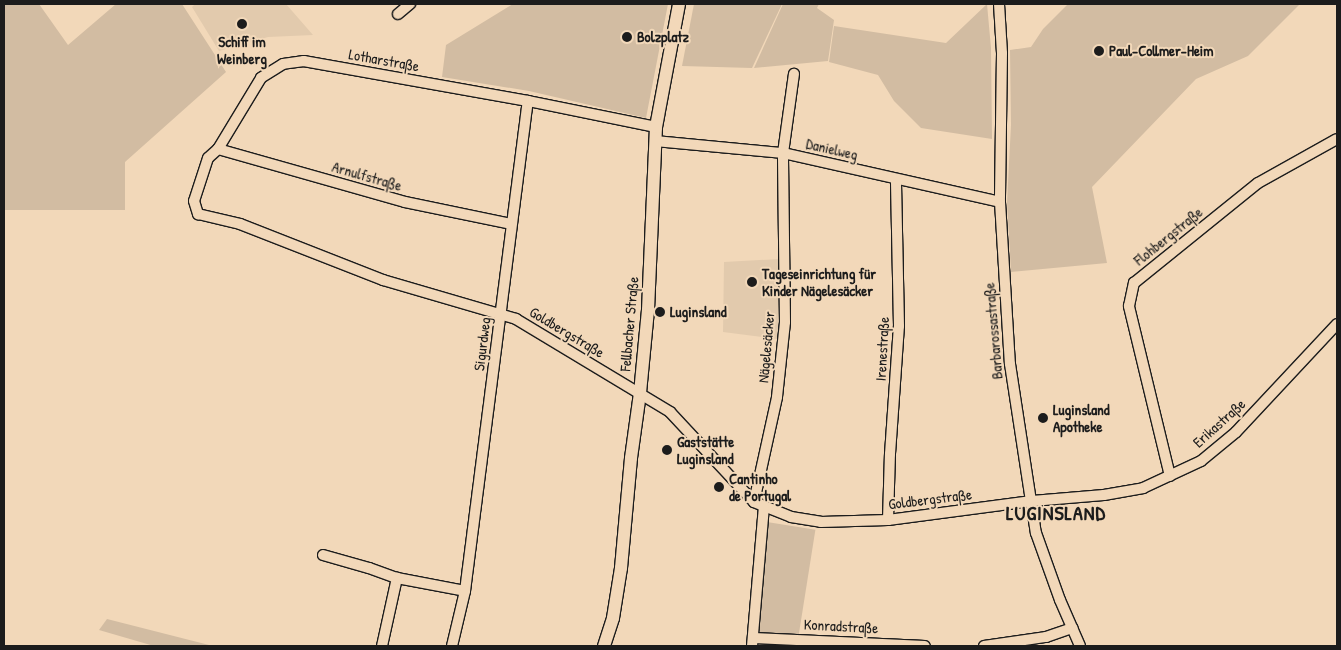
<!DOCTYPE html>
<html>
<head>
<meta charset="utf-8">
<style>
  body { margin:0 }
  #map { position:relative; width:1341px; height:650px; overflow:hidden; background:#f2d8b9; font-family:"Patrick Hand",sans-serif }
  div>[style] { position:absolute }
  [style*='--x'] { left:calc(var(--x)*1px); top:calc(var(--y)*1px); width:calc(var(--w)*1px); rotate:calc(var(--a)*1deg) }
  .built>* { inset:0; background:#e2caad }
  .green>* { inset:0; background:#d2bca2; transform-origin:0 0 }
  .roads { filter:drop-shadow(1px 0 #1c1c1c) drop-shadow(-1px 0 #1c1c1c) drop-shadow(0 1px #1c1c1c) drop-shadow(0 -1px #1c1c1c) }
  .minor>* { height:10px; margin:-5px; padding:0 5px; transform-origin:5px; border-radius:5px; background:#f2d8b9 }
  .tertiary>* { height:12px; margin:-6px; padding:0 6px; transform-origin:6px; border-radius:6px; background:#f2d8b9 }
  .dots>* { width:14px; height:14px; translate:-50% -50%; box-sizing:border-box; border:2px solid #f2d8b9; border-radius:50% }
  span { translate:-50% -50%; white-space:nowrap; text-align:center; line-height:1.15; -webkit-text-stroke:4px #f2d8b9; paint-order:stroke }
  .poi-label { font-size:15px; color:#1c1c1c; font-weight:700 }
  .left { translate:0 -50%; text-align:left }
  .street-label { font-size:15px; color:#1c1c1c }
  .district-label { font-size:20px; color:#1c1c1c; font-weight:700; letter-spacing:1px }
  .frame { position:absolute; inset:0; border:5px solid #1c1c1c; pointer-events:none }
</style>
</head>
<body>
<div id="map">
  <div class="built">
    <div style="clip-path:polygon(195px 4px,286px 4px,313px 35px,268px 37px,219px 51px,192px 7px)"></div>
    <div style="clip-path:polygon(780px 259px,781px 320px,777px 339px,723px 332px,724px 262px)"></div>
  </div>
  <div class="green">
    <div style="clip-path:polygon(4px 4px,39px 4px,68px 45px,116px 4px,182px 4px,226px 72px,125px 162px,125px 210px,4px 210px)"></div>
    <div style="clip-path:polygon(513px 4px,668px 4px,646px 118px,529px 91px,442px 77px,446px 45px)"></div>
    <div style="clip-path:polygon(694px 4px,782px 4px,752px 68px,682px 66px)"></div>
    <div style="clip-path:polygon(783px 4px,819px 4px,817px 8px,834px 20px,828px 61px,754px 68px)"></div>
    <div style="clip-path:polygon(987px 4px,991px 48px,992px 139px,921px 128px,894px 101px,878px 75px,829px 62px,834px 26px,946px 43px)"></div>
    <div style="clip-path:polygon(1068px 4px,1300px 4px,1248px 56px,1196px 79px,1092px 187px,1107px 263px,1011px 272px,1007px 202px,1011px 125px,1010px 50px,1031px 47px,1043px 29px)"></div>
    <div style="left:767px;top:522px;width:49px;height:111px;rotate:9deg"></div>
    <div style="clip-path:polygon(107px 619px,213px 646px,154px 646px,99px 630px)"></div>
  </div>
  <div class="roads">
    <div class="minor">
      <div style="--x:999;--y:4;--w:49;--a:86.5"></div>
      <div style="--x:1002;--y:53;--w:149;--a:90.8"></div>
      <div style="--x:1000;--y:202;--w:162;--a:86.5"></div>
      <div style="--x:1010;--y:364;--w:171;--a:81.3"></div>
      <div style="--x:1036;--y:533;--w:71;--a:70.3"></div>
      <div style="--x:1060;--y:600;--w:50;--a:66.5"></div>
      <div style="--x:398;--y:14;--w:16;--a:-40"></div>
      <div style="--x:656;--y:127;--w:131;--a:-168.5"></div>
      <div style="--x:528;--y:101;--w:228;--a:-169.9"></div>
      <div style="--x:304;--y:61;--w:21;--a:172"></div>
      <div style="--x:283;--y:64;--w:26;--a:148"></div>
      <div style="--x:261;--y:78;--w:83;--a:121.2"></div>
      <div style="--x:218;--y:149;--w:13;--a:138"></div>
      <div style="--x:208;--y:158;--w:45;--a:108"></div>
      <div style="--x:194;--y:201;--w:14;--a:73"></div>
      <div style="--x:198;--y:214;--w:43;--a:13.4"></div>
      <div style="--x:240;--y:224;--w:154;--a:21.4"></div>
      <div style="--x:383;--y:280;--w:139;--a:16.3"></div>
      <div style="--x:516;--y:319;--w:180;--a:31.1"></div>
      <div style="--x:670;--y:412;--w:123;--a:47"></div>
      <div style="--x:754;--y:502;--w:40;--a:22"></div>
      <div style="--x:791;--y:517;--w:30;--a:9"></div>
      <div style="--x:821;--y:522;--w:67;--a:-1.7"></div>
      <div style="--x:888;--y:520;--w:145;--a:-7.5"></div>
      <div style="--x:1032;--y:501;--w:72;--a:-4.8"></div>
      <div style="--x:1104;--y:495;--w:40;--a:-10"></div>
      <div style="--x:1143;--y:488;--w:64;--a:-25"></div>
      <div style="--x:1201;--y:461;--w:45;--a:-39.6"></div>
      <div style="--x:1236;--y:432;--w:148;--a:-46.9"></div>
      <div style="--x:655;--y:141;--w:129;--a:5.4"></div>
      <div style="--x:783;--y:153;--w:222;--a:12.7"></div>
      <div style="--x:218;--y:149;--w:194;--a:15.8"></div>
      <div style="--x:405;--y:202;--w:108;--a:11.7"></div>
      <div style="--x:1170;--y:476;--w:175;--a:-103.6"></div>
      <div style="--x:1129;--y:306;--w:24;--a:-78"></div>
      <div style="--x:1134;--y:283;--w:159;--a:-38.9"></div>
      <div style="--x:1258;--y:183;--w:90;--a:-29.1"></div>
      <div style="--x:754;--y:502;--w:107;--a:-77.6"></div>
      <div style="--x:777;--y:397;--w:75;--a:-83.9"></div>
      <div style="--x:785;--y:322;--w:169;--a:-90.7"></div>
      <div style="--x:783;--y:153;--w:80;--a:-82.1"></div>
      <div style="--x:888;--y:520;--w:66;--a:-88.3"></div>
      <div style="--x:890;--y:454;--w:128;--a:-86"></div>
      <div style="--x:899;--y:326;--w:147;--a:-91.2"></div>
      <div style="--x:323;--y:555;--w:48;--a:15.8"></div>
      <div style="--x:369;--y:568;--w:30;--a:20"></div>
      <div style="--x:397;--y:578;--w:69;--a:10.8"></div>
      <div style="--x:754;--y:638;--w:171;--a:2.7"></div>
      <div style="--x:382;--y:646;--w:70;--a:-77.6"></div>
      <div style="--x:452;--y:646;--w:57;--a:-76.7"></div>
      <div style="--x:465;--y:591;--w:494;--a:-82.7"></div>
      <div style="--x:752;--y:646;--w:140;--a:-85.1"></div>
      <div style="--x:984;--y:646;--w:63;--a:-8.3"></div>
      <div style="--x:1046;--y:637;--w:28;--a:-19"></div>
    </div>
    <div class="tertiary">
      <div style="--x:604;--y:646;--w:29;--a:-72"></div>
      <div style="--x:613;--y:618;--w:51;--a:-80.9"></div>
      <div style="--x:621;--y:568;--w:110;--a:-84.8"></div>
      <div style="--x:631;--y:458;--w:66;--a:-82.1"></div>
      <div style="--x:640;--y:393;--w:83;--a:-84.5"></div>
      <div style="--x:648;--y:310;--w:183;--a:-87.5"></div>
      <div style="--x:656;--y:127;--w:125;--a:-79.4"></div>
    </div>
  </div>
  <div class="dots">
    <div style="left:242px;top:24px;background:#1c1c1c"></div>
    <div style="left:627px;top:37px;background:#1c1c1c"></div>
    <div style="left:1099px;top:51px;background:#1c1c1c"></div>
    <div style="left:752px;top:282px;background:#1c1c1c"></div>
    <div style="left:660px;top:312px;background:#1c1c1c"></div>
    <div style="left:1043px;top:418px;background:#1c1c1c"></div>
    <div style="left:667px;top:450px;background:#1c1c1c"></div>
    <div style="left:719px;top:487px;background:#1c1c1c"></div>
  </div>
  <div class="poi-label">
    <span class="left" style="left:637px;top:37px">Bolzplatz</span>
    <span style="left:242px;top:50px">Schiff im<br>Weinberg</span>
    <span class="left" style="left:1109px;top:51px">Paul-Collmer-Heim</span>
    <span class="left" style="left:762px;top:282px">Tageseinrichtung für<br>Kinder Nägelesäcker</span>
    <span class="left" style="left:670px;top:312px">Luginsland</span>
    <span class="left" style="left:1053px;top:418px">Luginsland<br>Apotheke</span>
    <span class="left" style="left:677px;top:450px">Gaststätte<br>Luginsland</span>
    <span class="left" style="left:729px;top:487px">Cantinho<br>de Portugal</span>
  </div>
  <div class="street-label">
    <span style="left:384px;top:60px;rotate:10deg">Lotharstraße</span>
    <span style="left:832px;top:149px;rotate:13deg">Danielweg</span>
    <span style="left:367px;top:176px;rotate:16deg">Arnulfstraße</span>
    <span style="left:1168px;top:236px;rotate:-39deg">Flohbergstraße</span>
    <span style="left:629px;top:324px;rotate:-85deg">Fellbacher Straße</span>
    <span style="left:993px;top:331px;rotate:-95deg">Barbarossastraße</span>
    <span style="left:567px;top:332px;rotate:31deg">Goldbergstraße</span>
    <span style="left:482px;top:344px;rotate:-83deg">Sigurdweg</span>
    <span style="left:766px;top:347px;rotate:-85deg">Nägelesäcker</span>
    <span style="left:882px;top:349px;rotate:-87deg">Irenestraße</span>
    <span style="left:1219px;top:423px;rotate:-42deg">Erikastraße</span>
    <span style="left:930px;top:499px;rotate:-7deg">Goldbergstraße</span>
    <span style="left:841px;top:626px;rotate:3deg">Konradstraße</span>
  </div>
  <div class="district-label">
    <span style="left:1056px;top:512px">LUGINSLAND</span>
  </div>
  <div class="frame"></div>
</div>
</body>
</html>
